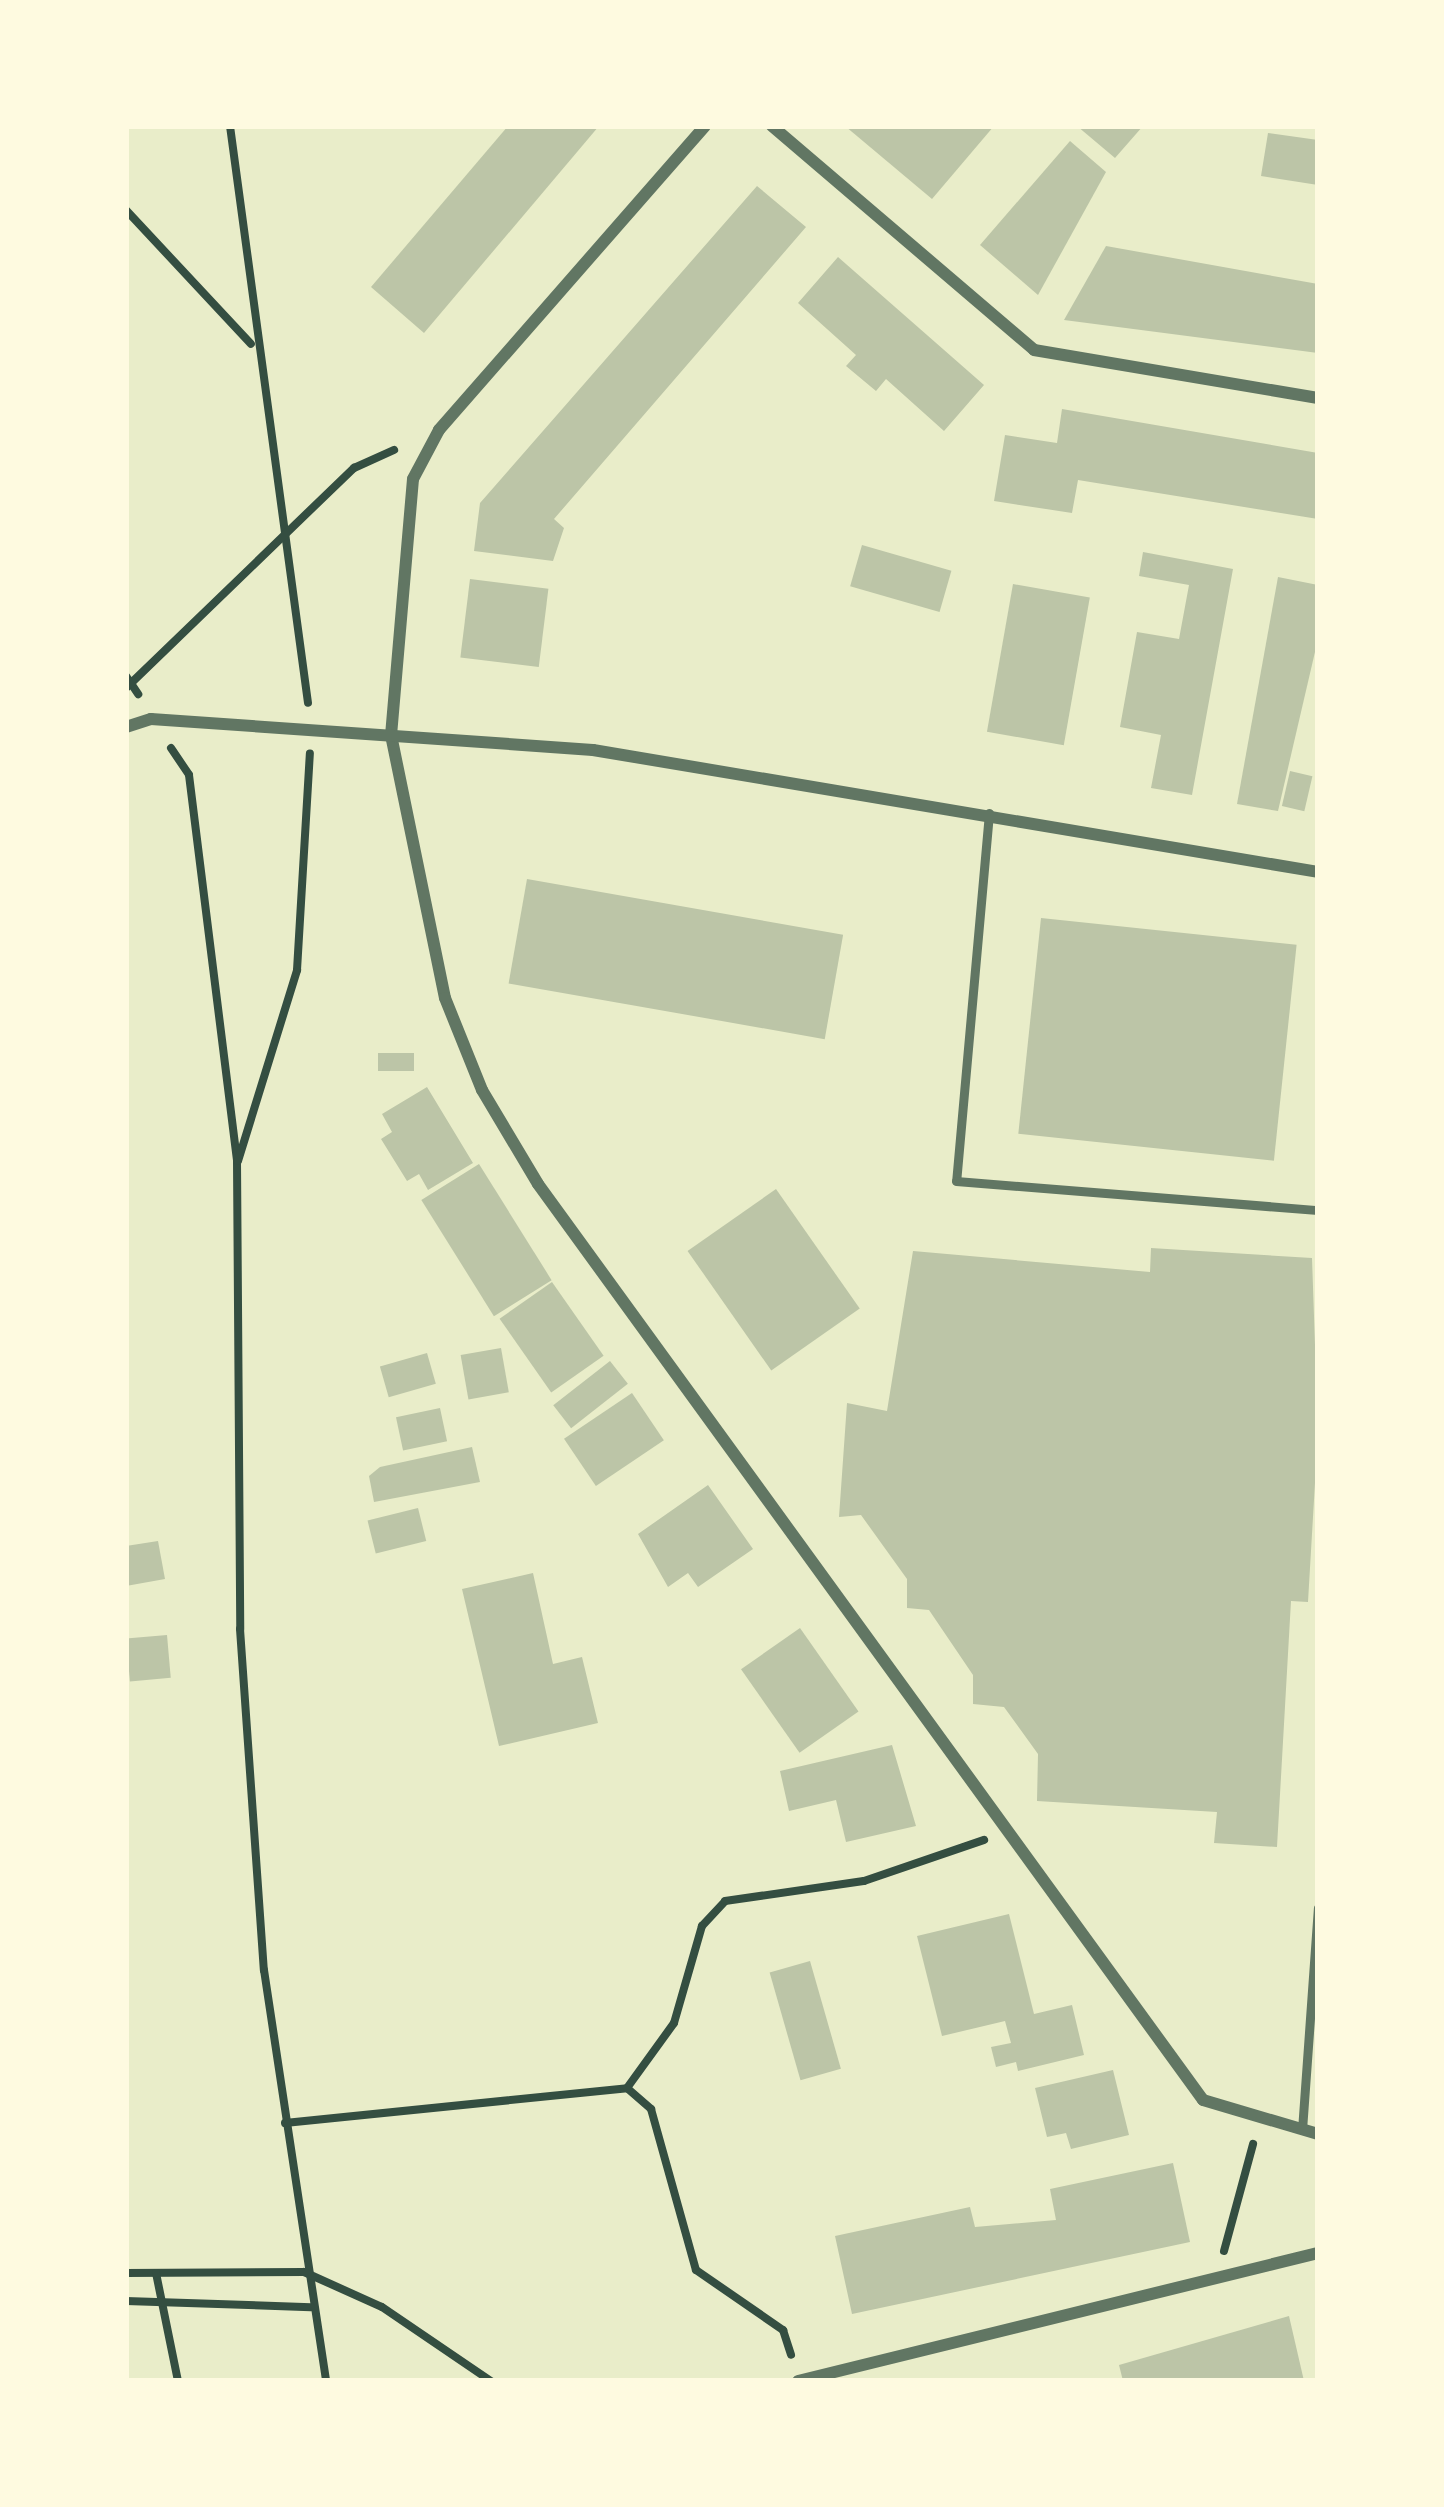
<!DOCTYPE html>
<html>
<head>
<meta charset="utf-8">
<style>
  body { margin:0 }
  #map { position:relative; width:1444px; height:2507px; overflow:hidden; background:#e9edc9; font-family:"Open Sans",sans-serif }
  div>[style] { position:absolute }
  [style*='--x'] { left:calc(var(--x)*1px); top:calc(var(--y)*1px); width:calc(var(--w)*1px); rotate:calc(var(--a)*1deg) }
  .building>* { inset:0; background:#bcc5a7; transform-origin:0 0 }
  .path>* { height:8px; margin:-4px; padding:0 4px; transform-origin:4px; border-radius:4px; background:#344e41 }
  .service>* { height:9px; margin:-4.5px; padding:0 4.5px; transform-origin:4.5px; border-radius:4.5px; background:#617663 }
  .minor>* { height:12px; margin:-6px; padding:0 6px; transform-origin:6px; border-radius:6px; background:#617663 }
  span { translate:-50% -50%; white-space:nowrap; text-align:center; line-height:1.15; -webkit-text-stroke:9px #fefae0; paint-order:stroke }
  .frame { position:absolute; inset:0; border:129px solid #fefae0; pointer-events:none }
</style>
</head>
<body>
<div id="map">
  <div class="building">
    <div style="clip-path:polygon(508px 126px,599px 126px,424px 333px,371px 287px)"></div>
    <div style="clip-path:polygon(845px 126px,994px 126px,932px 199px)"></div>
    <div style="clip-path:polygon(1077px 126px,1143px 126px,1115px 158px)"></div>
    <div style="clip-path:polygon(1268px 133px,1318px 140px,1318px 185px,1261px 176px)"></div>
    <div style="clip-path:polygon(1070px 141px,1106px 172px,1038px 295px,980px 245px)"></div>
    <div style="clip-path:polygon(757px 186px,806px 227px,554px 519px,564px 528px,553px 561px,474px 551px,480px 503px)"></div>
    <div style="clip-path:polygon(1106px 246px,1318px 284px,1318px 353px,1064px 320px)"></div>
    <div style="clip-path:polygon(838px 257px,984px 385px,944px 431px,886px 379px,876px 391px,846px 366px,856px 355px,798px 303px)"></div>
    <div style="clip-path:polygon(1062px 409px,1318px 453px,1318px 519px,1078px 480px,1072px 513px,994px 501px,1005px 435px,1057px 443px)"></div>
    <div style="left:862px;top:545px;width:93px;height:43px;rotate:16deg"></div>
    <div style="clip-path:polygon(1143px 552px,1233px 569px,1192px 795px,1151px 788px,1161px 735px,1120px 727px,1137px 632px,1179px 639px,1189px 585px,1139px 576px)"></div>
    <div style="clip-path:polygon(1278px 577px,1318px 585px,1318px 639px,1278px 811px,1237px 804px)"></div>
    <div style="left:470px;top:579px;width:79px;height:79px;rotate:7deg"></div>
    <div style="left:1013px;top:584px;width:78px;height:150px;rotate:10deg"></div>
    <div style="left:1290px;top:771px;width:23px;height:36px;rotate:13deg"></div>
    <div style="left:527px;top:879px;width:321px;height:106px;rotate:10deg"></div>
    <div style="left:1041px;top:918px;width:257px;height:217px;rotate:6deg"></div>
    <div style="left:378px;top:1053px;width:36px;height:18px"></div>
    <div style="clip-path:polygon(427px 1087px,473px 1163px,428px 1190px,419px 1174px,407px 1181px,381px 1139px,392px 1132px,382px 1114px)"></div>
    <div style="left:479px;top:1164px;width:137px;height:68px;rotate:58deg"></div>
    <div style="left:776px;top:1189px;width:146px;height:108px;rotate:55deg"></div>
    <div style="clip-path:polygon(1151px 1248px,1312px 1258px,1318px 1432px,1308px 1602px,1291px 1601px,1277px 1847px,1214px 1843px,1217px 1812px,1037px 1801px,1038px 1754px,1004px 1707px,973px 1704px,973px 1675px,929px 1610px,907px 1608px,907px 1579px,861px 1515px,839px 1517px,847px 1403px,887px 1411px,913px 1251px,1150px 1272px)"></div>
    <div style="left:552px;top:1282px;width:90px;height:64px;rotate:55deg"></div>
    <div style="left:501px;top:1348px;width:45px;height:41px;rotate:80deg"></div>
    <div style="left:427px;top:1353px;width:32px;height:49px;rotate:74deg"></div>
    <div style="left:610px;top:1361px;width:29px;height:72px;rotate:52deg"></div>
    <div style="left:632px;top:1393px;width:57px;height:82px;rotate:56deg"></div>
    <div style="left:440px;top:1408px;width:34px;height:45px;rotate:78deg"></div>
    <div style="clip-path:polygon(472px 1447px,480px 1482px,374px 1502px,369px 1476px,380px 1467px)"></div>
    <div style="clip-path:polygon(708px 1485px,753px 1549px,698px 1587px,688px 1573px,668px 1587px,638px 1534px)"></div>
    <div style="left:418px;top:1508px;width:34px;height:52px;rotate:76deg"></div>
    <div style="clip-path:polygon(158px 1541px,165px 1579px,126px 1586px,126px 1546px)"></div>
    <div style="clip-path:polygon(533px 1573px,553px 1664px,582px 1657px,598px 1723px,499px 1746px,462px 1589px)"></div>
    <div style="left:800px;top:1628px;width:102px;height:72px;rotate:55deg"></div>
    <div style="left:167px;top:1635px;width:43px;height:41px;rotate:85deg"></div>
    <div style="clip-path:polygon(892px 1745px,916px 1826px,846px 1842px,836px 1800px,789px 1811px,780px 1771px)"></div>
    <div style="clip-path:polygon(1009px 1914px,1034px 2014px,1072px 2005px,1084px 2055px,1018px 2071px,1016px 2062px,996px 2067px,991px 2047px,1011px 2043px,1005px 2021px,942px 2036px,917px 1936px)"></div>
    <div style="left:810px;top:1961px;width:112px;height:42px;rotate:74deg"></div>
    <div style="clip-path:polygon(1113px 2070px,1129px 2135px,1071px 2149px,1066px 2133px,1047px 2137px,1035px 2088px)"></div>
    <div style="clip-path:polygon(1173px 2163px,1190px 2242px,852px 2314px,835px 2236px,970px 2207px,975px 2227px,1056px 2220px,1050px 2189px)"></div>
    <div style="clip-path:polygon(1289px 2316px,1304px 2381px,1123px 2381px,1119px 2365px)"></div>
  </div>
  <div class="path">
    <div style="--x:230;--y:126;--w:582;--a:82.3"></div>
    <div style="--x:126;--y:210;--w:183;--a:47"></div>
    <div style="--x:126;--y:676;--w:22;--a:56"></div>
    <div style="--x:126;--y:688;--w:317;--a:-44"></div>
    <div style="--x:354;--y:468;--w:44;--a:-24.2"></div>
    <div style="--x:171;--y:748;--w:32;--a:56"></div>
    <div style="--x:189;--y:775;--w:390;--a:82.9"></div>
    <div style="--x:237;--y:1162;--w:467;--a:89.6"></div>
    <div style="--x:240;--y:1629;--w:342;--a:86"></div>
    <div style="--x:264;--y:1970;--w:416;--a:81.4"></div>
    <div style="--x:238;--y:1161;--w:200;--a:-72.8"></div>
    <div style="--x:297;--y:970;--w:217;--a:-86.6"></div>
    <div style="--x:627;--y:2088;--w:80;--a:-54.1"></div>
    <div style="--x:674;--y:2023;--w:101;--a:-73.9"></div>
    <div style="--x:702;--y:1926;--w:34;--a:-47"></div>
    <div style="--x:725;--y:1901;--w:140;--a:-8.2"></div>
    <div style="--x:864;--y:1881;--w:127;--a:-18.9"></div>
    <div style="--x:285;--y:2123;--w:344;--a:-5.8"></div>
    <div style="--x:627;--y:2088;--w:32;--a:41"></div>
    <div style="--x:651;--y:2109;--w:167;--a:74.4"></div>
    <div style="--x:696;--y:2270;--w:106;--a:34.6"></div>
    <div style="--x:783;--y:2330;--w:26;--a:72"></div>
    <div style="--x:1224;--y:2251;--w:111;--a:-74.8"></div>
    <div style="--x:126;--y:2273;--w:178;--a:-0.3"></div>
    <div style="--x:304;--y:2272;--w:85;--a:24.2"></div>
    <div style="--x:382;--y:2307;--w:132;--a:34.2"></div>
    <div style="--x:156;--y:2273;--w:110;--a:78.5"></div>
    <div style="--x:126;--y:2301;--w:185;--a:1.9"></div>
  </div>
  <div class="service">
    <div style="--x:989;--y:813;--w:369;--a:95.1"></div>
    <div style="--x:956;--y:1181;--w:363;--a:4.6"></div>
    <div style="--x:1302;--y:2130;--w:223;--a:-85.9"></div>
  </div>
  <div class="minor">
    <div style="--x:705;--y:126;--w:404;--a:131.2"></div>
    <div style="--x:439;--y:430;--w:55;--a:118"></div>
    <div style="--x:413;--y:479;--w:257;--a:94.9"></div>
    <div style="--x:391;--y:735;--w:268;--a:78.4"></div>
    <div style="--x:445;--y:998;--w:99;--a:68.1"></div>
    <div style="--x:482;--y:1090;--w:109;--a:59.2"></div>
    <div style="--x:538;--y:1184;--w:1132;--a:54.02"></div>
    <div style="--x:1203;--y:2100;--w:120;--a:16.5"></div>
    <div style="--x:772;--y:126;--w:345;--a:40.5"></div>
    <div style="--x:1034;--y:350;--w:288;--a:9.6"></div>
    <div style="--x:126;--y:727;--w:26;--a:-18"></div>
    <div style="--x:151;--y:719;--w:443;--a:4"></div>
    <div style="--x:593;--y:750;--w:735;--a:9.55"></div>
    <div style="--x:798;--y:2381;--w:536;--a:-13.83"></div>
  </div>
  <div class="frame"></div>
</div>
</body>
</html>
